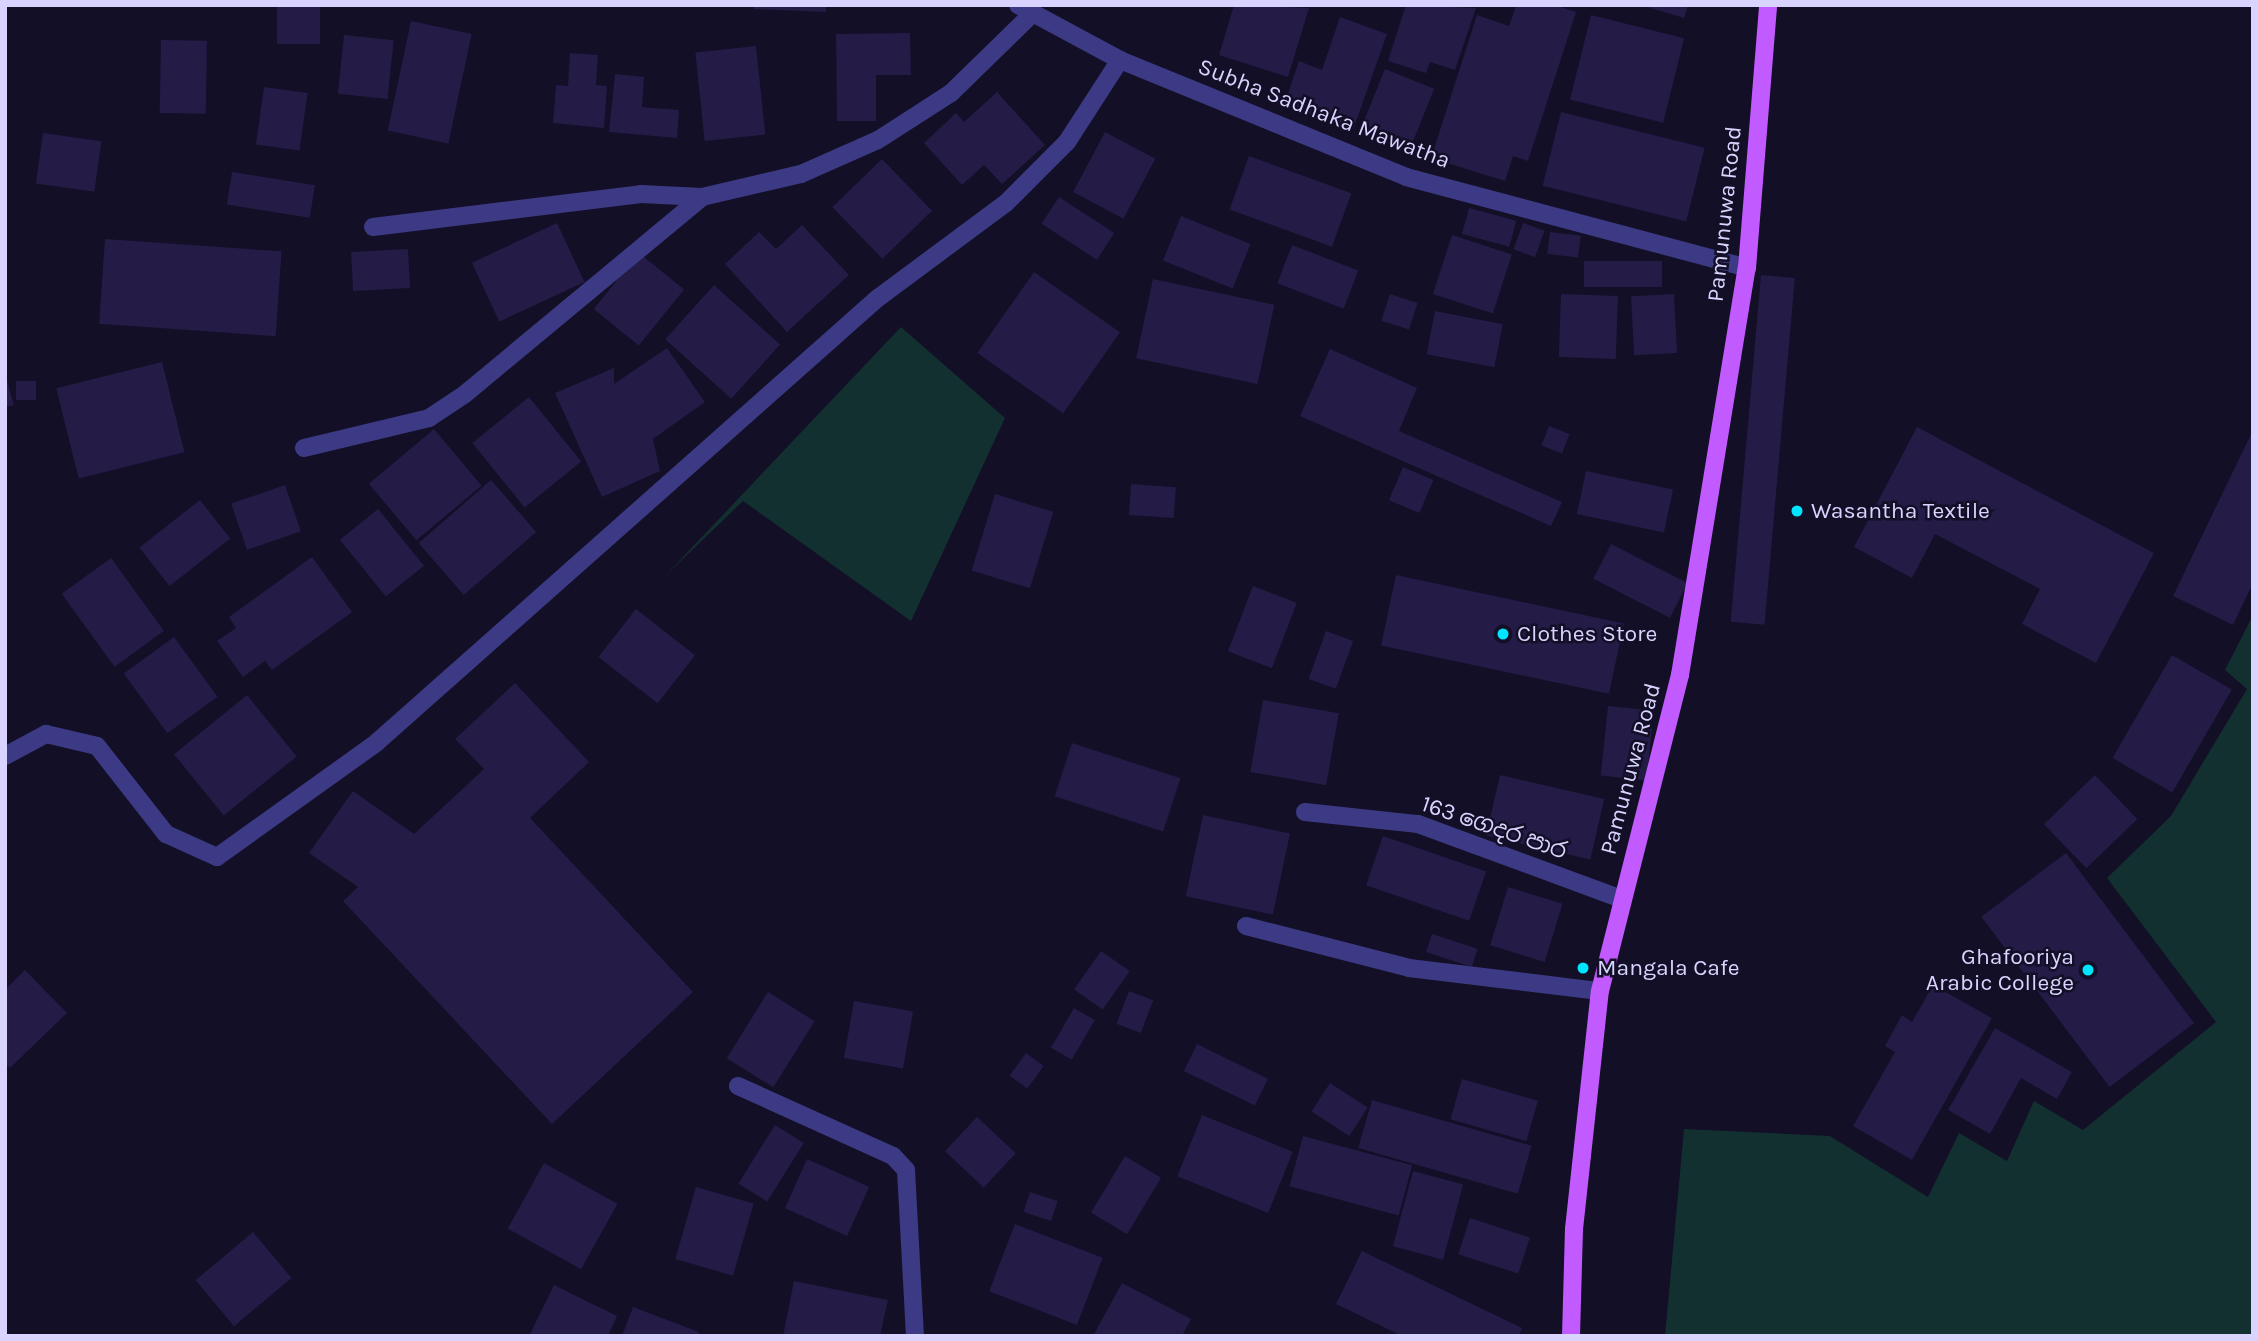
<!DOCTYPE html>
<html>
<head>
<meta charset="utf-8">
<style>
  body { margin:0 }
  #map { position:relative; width:2258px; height:1341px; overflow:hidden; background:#130f26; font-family:Karla,"Noto Sans Sinhala",sans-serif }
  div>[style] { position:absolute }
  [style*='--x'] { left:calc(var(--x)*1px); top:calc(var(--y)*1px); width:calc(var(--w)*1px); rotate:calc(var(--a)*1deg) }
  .green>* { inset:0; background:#12302f }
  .building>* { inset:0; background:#241b47; transform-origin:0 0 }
  .street>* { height:18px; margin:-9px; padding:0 9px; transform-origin:9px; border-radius:9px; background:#3d3a85 }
  .primary>* { height:18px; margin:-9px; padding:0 9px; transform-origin:9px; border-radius:9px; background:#c25bff }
  .dots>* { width:19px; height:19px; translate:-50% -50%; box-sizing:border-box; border:4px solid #130f26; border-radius:50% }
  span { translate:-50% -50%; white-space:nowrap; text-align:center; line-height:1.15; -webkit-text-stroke:5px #130f26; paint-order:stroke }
  .street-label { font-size:23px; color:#d9d4ff }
  .poi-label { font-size:23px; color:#d9d4ff }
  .left { translate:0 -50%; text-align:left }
  .right { translate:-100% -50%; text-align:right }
  .frame { position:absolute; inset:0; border:7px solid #d9d4ff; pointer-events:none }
</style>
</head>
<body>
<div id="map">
  <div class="green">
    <div style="clip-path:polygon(901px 327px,1005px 418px,911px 621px,743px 501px,664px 577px)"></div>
    <div style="clip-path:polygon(2253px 615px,2253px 1336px,1665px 1336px,1684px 1129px,1830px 1136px,1928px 1197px,1959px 1133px,2007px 1161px,2034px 1101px,2083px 1130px,2216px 1022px,2107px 878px,2171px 816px,2247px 689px,2225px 670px)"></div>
  </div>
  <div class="building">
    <div style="left:277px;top:5px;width:43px;height:39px"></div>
    <div style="clip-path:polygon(754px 5px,826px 5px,826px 12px,754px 9px)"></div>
    <div style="clip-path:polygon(1234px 5px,1309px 8px,1288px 77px,1219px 55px)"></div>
    <div style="clip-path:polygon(1406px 5px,1476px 8px,1455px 70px,1430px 62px,1426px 73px,1388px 61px)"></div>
    <div style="clip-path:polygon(1516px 5px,1555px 5px,1576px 12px,1528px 161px,1513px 156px,1505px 181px,1431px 158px,1477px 15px,1509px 26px)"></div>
    <div style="clip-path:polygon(1641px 5px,1688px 5px,1684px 18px)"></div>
    <div style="left:1591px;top:15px;width:96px;height:87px;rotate:14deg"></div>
    <div style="clip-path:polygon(1340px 17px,1387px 34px,1353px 130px,1284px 105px,1299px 61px,1322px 70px)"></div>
    <div style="left:411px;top:21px;width:62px;height:112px;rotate:12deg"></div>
    <div style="clip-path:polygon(910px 33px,911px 75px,876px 75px,876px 121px,837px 121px,836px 34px)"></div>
    <div style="left:344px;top:35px;width:50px;height:59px;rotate:6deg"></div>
    <div style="left:161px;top:40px;width:46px;height:73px;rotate:1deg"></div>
    <div style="left:756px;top:46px;width:89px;height:61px;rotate:84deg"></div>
    <div style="clip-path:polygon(570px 53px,598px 55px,596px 85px,607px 86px,604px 128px,553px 123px,556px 85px,568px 86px)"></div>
    <div style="left:1385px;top:69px;width:53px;height:68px;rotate:22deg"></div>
    <div style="clip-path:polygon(615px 74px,644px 77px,642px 107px,679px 110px,677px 138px,609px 132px)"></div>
    <div style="left:264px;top:87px;width:44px;height:58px;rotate:8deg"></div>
    <div style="clip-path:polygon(997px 92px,1045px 145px,1002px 184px,984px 165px,962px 185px,924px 143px,956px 113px,964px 122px)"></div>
    <div style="left:1561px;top:112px;width:148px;height:76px;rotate:14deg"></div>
    <div style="left:1105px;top:132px;width:57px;height:68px;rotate:28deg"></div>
    <div style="left:43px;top:133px;width:59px;height:51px;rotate:8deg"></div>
    <div style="left:1249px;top:156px;width:109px;height:57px;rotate:20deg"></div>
    <div style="left:882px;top:159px;width:72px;height:69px;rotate:46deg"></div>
    <div style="left:232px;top:172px;width:84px;height:33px;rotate:9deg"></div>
    <div style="left:1059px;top:197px;width:66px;height:32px;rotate:33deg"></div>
    <div style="left:1469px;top:208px;width:49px;height:27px;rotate:15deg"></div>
    <div style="left:1181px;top:216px;width:75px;height:48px;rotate:22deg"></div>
    <div style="left:557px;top:223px;width:65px;height:94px;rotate:65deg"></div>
    <div style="left:1523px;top:223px;width:23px;height:28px;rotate:20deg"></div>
    <div style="clip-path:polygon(802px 225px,849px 275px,787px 332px,725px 264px,759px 232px,776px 249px)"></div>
    <div style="left:1550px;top:232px;width:31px;height:22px;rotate:7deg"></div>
    <div style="left:1452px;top:235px;width:63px;height:62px;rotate:18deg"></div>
    <div style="left:105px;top:239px;width:177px;height:85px;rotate:4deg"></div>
    <div style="left:1292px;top:245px;width:71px;height:41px;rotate:21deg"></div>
    <div style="left:408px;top:249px;width:39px;height:57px;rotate:87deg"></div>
    <div style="left:639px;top:253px;width:58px;height:72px;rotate:39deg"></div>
    <div style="left:1584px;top:261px;width:78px;height:26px"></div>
    <div style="left:1034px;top:272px;width:105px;height:99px;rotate:35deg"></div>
    <div style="left:1761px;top:275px;width:34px;height:348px;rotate:5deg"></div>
    <div style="left:1153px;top:279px;width:124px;height:81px;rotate:12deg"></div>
    <div style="left:714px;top:285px;width:89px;height:73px;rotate:42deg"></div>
    <div style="left:1390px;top:294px;width:29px;height:28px;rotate:18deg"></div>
    <div style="left:1561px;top:294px;width:57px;height:63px;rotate:2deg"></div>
    <div style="left:1674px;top:294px;width:59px;height:43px;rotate:87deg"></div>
    <div style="left:1435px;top:311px;width:69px;height:44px;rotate:11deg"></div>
    <div style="clip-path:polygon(667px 348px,705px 402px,653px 439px,660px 471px,602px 497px,555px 393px,614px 368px,614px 384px)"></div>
    <div style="clip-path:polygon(1330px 349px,1417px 388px,1399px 431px,1562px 502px,1551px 526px,1300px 416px)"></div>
    <div style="left:162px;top:362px;width:93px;height:109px;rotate:76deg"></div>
    <div style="clip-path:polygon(5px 374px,14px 405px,5px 407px)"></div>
    <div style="left:36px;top:381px;width:19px;height:20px;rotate:90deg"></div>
    <div style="left:529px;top:397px;width:83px;height:73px;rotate:51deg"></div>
    <div style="left:1549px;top:426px;width:22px;height:21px;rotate:21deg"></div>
    <div style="clip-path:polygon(1917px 427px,2154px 553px,2096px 663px,2022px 624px,2040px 589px,1935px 534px,1912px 578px,1854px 547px)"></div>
    <div style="left:434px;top:429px;width:74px;height:85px;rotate:50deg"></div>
    <div style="clip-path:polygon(2253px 430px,2253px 583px,2233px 625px,2173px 596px)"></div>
    <div style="left:1403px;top:467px;width:33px;height:36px;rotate:23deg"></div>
    <div style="left:1586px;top:471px;width:89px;height:44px;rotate:12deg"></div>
    <div style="left:491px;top:480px;width:69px;height:96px;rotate:49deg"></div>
    <div style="left:1131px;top:484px;width:45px;height:31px;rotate:4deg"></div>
    <div style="left:285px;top:485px;width:49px;height:57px;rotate:71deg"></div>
    <div style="left:995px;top:494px;width:61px;height:80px;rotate:17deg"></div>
    <div style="left:200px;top:500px;width:49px;height:77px;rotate:52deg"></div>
    <div style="left:378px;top:509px;width:73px;height:49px;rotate:51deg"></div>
    <div style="left:1611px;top:544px;width:86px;height:39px;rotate:27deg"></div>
    <div style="clip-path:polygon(312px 557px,352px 612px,272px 670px,265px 661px,243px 677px,217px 641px,236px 628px,229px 617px)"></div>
    <div style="left:111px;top:558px;width:90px;height:61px;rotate:54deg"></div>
    <div style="left:1396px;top:575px;width:233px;height:72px;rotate:12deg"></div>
    <div style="left:1253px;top:586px;width:47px;height:70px;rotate:21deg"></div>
    <div style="left:636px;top:609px;width:75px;height:61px;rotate:38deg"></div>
    <div style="left:1326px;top:631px;width:29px;height:51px;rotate:20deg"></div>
    <div style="left:174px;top:637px;width:74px;height:62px;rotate:54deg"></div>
    <div style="left:2172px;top:655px;width:69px;height:119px;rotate:30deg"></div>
    <div style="clip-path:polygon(515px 683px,589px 762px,530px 818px,693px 992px,552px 1124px,343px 901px,358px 887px,309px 853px,353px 791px,414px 834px,484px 769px,455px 739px)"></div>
    <div style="left:247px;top:695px;width:79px;height:94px;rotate:51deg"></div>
    <div style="left:1263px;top:700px;width:77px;height:73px;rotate:10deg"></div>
    <div style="left:1608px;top:706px;width:46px;height:70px;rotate:6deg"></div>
    <div style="left:1072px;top:743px;width:114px;height:56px;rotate:18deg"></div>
    <div style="left:1500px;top:775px;width:107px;height:62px;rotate:13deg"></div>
    <div style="left:2095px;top:775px;width:61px;height:71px;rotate:46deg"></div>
    <div style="left:1203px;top:815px;width:89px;height:83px;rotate:12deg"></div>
    <div style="left:1383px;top:836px;width:109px;height:52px;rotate:19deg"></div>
    <div style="left:2066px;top:853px;width:213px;height:106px;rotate:53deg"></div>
    <div style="left:1508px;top:887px;width:57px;height:61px;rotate:17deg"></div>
    <div style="left:1432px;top:934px;width:48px;height:19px;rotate:18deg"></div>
    <div style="left:1101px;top:951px;width:35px;height:47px;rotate:35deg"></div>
    <div style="clip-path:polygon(25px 970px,67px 1013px,10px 1068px,5px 1063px,5px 990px)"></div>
    <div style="clip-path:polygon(1933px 985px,1992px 1018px,1912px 1160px,1853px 1126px,1895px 1052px,1885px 1046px,1902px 1015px,1912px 1022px)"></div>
    <div style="left:1129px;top:991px;width:26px;height:35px;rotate:21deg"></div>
    <div style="left:768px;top:992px;width:55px;height:78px;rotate:32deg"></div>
    <div style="left:854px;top:1001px;width:60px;height:58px;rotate:10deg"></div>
    <div style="left:1074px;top:1008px;width:24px;height:46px;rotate:30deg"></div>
    <div style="clip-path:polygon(1995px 1028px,2072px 1072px,2057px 1099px,2021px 1078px,1990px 1134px,1948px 1110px)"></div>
    <div style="left:1197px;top:1044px;width:79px;height:30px;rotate:26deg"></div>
    <div style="left:1026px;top:1053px;width:22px;height:28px;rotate:36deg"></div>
    <div style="left:1462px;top:1079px;width:79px;height:42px;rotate:16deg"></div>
    <div style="left:1330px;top:1083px;width:45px;height:34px;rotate:33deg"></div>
    <div style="left:1372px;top:1100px;width:166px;height:50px;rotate:16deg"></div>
    <div style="left:1202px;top:1115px;width:98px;height:66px;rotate:22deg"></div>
    <div style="left:977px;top:1117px;width:53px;height:47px;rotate:43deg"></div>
    <div style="left:775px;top:1125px;width:34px;height:69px;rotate:32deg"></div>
    <div style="left:1303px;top:1136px;width:113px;height:52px;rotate:15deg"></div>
    <div style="left:1125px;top:1156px;width:42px;height:66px;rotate:31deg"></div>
    <div style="left:807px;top:1159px;width:68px;height:54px;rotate:24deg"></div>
    <div style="left:544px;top:1163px;width:84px;height:75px;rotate:29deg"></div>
    <div style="left:1413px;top:1171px;width:52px;height:78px;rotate:15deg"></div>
    <div style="left:696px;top:1187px;width:60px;height:75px;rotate:16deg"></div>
    <div style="left:1030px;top:1192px;width:29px;height:21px;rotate:18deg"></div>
    <div style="left:1470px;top:1218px;width:63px;height:38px;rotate:18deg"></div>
    <div style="left:1015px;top:1224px;width:94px;height:72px;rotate:21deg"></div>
    <div style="left:253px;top:1232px;width:60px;height:75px;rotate:50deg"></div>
    <div style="clip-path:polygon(1362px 1251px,1522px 1328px,1519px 1336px,1402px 1336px,1336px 1304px)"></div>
    <div style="clip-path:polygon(794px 1281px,888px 1300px,880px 1336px,783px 1336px)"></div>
    <div style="clip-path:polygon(1122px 1283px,1191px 1319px,1182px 1336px,1093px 1336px)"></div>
    <div style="clip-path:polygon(554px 1285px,617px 1316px,608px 1336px,529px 1336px)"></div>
    <div style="clip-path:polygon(633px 1307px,699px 1332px,697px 1336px,622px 1336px)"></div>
  </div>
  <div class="street">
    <div style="--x:1018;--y:5;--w:116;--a:28.3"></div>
    <div style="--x:1120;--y:60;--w:309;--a:22.2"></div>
    <div style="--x:1406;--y:177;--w:353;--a:14.9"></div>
    <div style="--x:373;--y:227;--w:270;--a:-7"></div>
    <div style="--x:641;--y:194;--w:61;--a:2.8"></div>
    <div style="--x:304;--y:448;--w:129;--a:-13.5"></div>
    <div style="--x:429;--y:418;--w:43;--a:-33.7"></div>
    <div style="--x:465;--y:394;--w:308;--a:-39.7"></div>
    <div style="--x:702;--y:197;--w:102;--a:-13.1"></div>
    <div style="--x:801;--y:174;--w:84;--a:-23.8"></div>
    <div style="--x:878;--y:140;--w:87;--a:-32.8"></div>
    <div style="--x:951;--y:93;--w:113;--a:-44.3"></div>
    <div style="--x:5;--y:756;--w:47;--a:-28.2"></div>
    <div style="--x:46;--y:734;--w:52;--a:13.2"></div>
    <div style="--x:97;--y:746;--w:112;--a:51.9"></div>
    <div style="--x:166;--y:834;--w:56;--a:24.3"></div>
    <div style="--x:217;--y:857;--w:196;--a:-35.6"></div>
    <div style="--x:376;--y:743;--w:671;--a:-41.56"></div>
    <div style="--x:878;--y:298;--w:159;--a:-36.6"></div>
    <div style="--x:1006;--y:203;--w:86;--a:-45"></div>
    <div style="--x:1067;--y:142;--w:98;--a:-57.1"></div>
    <div style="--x:1305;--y:812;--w:114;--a:6.1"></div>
    <div style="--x:1418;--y:824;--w:217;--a:20.2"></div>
    <div style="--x:1246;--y:926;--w:168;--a:14.4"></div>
    <div style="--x:1409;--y:968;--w:192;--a:6.9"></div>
    <div style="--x:738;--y:1086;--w:170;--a:24.3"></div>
    <div style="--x:893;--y:1156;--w:19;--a:47"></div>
    <div style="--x:906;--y:1170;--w:166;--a:86.9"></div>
  </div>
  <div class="primary">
    <div style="--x:1571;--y:1336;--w:107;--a:-88.4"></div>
    <div style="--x:1574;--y:1229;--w:239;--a:-83.8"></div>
    <div style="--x:1600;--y:991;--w:326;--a:-75.8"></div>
    <div style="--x:1680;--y:675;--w:412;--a:-80.7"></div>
    <div style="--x:1747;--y:268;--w:264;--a:-85.4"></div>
  </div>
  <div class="dots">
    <div style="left:1797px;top:511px;background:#00e5ff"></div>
    <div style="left:1503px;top:634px;background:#00e5ff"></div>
    <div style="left:1583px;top:968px;background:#00e5ff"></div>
    <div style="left:2088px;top:970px;background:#00e5ff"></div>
  </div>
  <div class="street-label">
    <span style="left:1324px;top:114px;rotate:21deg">Subha Sadhaka Mawatha</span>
    <span style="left:1725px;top:214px;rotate:-84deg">Pamunuwa Road</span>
    <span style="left:1631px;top:769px;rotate:-75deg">Pamunuwa Road</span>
    <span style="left:1494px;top:828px;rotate:19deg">163 ගෙදර පාර</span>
  </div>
  <div class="poi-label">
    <span class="left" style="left:1811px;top:511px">Wasantha Textile</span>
    <span class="left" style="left:1517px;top:634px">Clothes Store</span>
    <span class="right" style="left:2074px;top:970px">Ghafooriya<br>Arabic College</span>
    <span class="left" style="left:1597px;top:968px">Mangala Cafe</span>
  </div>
  <div class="frame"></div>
</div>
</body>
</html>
